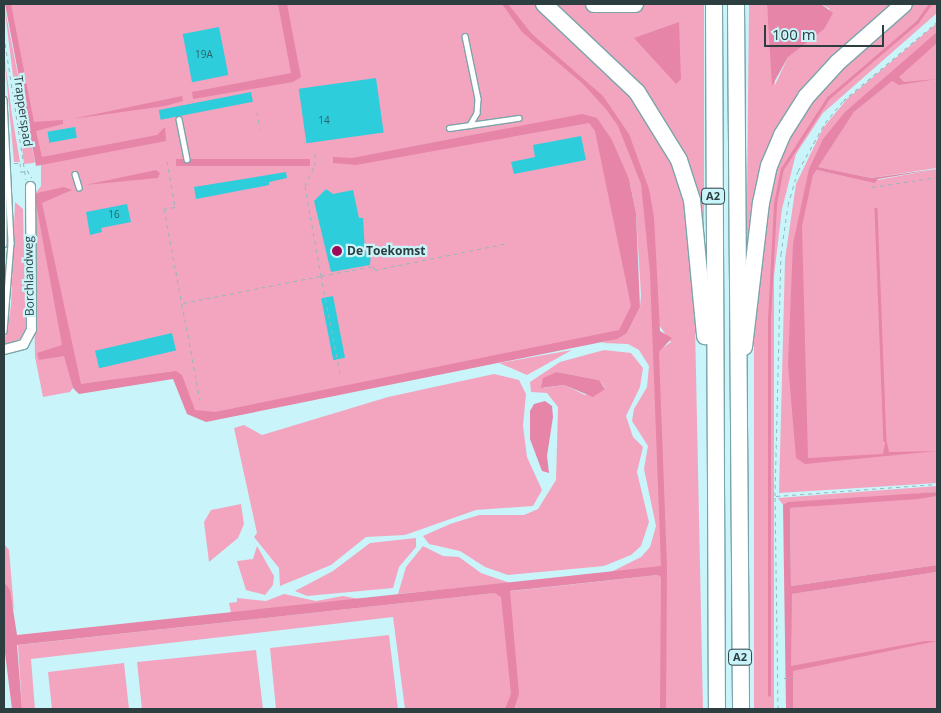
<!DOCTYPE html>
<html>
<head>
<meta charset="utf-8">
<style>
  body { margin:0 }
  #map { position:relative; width:941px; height:713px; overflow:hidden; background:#c9f5fa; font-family:"Open Sans",sans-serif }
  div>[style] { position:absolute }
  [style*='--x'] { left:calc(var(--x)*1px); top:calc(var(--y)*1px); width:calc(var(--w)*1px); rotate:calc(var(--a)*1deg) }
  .green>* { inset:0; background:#f3a5bf }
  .water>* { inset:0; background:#e685a7; transform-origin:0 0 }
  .stream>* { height:2.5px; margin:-1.25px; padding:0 1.25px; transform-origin:1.25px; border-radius:1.25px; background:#e685a7 }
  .building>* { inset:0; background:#2dcddc; transform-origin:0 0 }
  .path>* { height:1px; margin-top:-0.5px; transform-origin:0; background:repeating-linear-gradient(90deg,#94b7bb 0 4px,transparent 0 8px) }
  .roads { filter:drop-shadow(1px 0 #7ba4a9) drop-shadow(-1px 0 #7ba4a9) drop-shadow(0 1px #7ba4a9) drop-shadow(0 -1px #7ba4a9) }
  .lane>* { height:4.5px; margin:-2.25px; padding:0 2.25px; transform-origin:2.25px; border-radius:2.25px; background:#fff }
  .street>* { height:9px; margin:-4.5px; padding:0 4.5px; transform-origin:4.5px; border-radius:4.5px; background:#fff }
  .highway>* { height:16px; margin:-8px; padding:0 8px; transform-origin:8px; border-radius:8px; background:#fff }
  .dots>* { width:14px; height:14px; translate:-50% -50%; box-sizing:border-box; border:2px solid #c9f5fa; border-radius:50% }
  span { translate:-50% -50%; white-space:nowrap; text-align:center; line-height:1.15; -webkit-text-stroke:4.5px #c9f5fa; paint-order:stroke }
  .number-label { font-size:10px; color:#2d6267 }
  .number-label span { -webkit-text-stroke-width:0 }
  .shield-label span { padding:1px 4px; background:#c9f5fa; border:1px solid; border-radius:4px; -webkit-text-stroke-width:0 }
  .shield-label { font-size:11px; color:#2d3e40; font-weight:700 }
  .street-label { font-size:12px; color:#2d3e40 }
  .poi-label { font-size:12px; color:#2d3e40; font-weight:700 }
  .left { translate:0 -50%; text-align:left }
  .frame { position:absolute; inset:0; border:5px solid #2d3e40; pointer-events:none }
  .scale { position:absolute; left:764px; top:25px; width:120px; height:22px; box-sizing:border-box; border:2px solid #2d3e40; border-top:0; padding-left:6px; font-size:15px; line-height:18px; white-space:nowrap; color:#2d3e40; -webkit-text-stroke:4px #c9f5fa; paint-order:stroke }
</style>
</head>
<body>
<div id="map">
  <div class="green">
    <div style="clip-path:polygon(4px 4px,35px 162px,33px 163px,24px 164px)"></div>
    <div style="clip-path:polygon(evenodd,10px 4px,534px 4px,648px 114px,660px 134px,680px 181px,694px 276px,703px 709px,405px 709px,393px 617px,31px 659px,35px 709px,22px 709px,18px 645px,667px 574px,667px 567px,609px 573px,641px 557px,650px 547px,656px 526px,644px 469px,648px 446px,632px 421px,634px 409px,647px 387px,649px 366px,639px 350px,628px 344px,602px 343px,627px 333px,640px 307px,641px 295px,636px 213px,629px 179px,597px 118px,635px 303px,627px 330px,218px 416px,192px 411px,178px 374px,81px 387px,76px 382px,58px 323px,73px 388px,70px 392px,43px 397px,35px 357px,32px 198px,41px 186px,41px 163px,10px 4px,653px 323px,659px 325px,671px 342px,660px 350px,654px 349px,653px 323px)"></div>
    <div style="clip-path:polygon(548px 4px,583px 4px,603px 10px,643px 4px,704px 4px,704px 285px,684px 159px,670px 130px,648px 98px)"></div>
    <div style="clip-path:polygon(749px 4px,767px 4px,775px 85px,788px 57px,830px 9px,821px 4px,900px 4px,781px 128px,746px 300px)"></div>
    <div style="clip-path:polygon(914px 4px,937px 4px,937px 13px,823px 113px,796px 154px,782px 209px,774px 276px,774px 709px,754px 709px,754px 322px,772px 162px,818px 90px)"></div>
    <div style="clip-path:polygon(937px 23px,937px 168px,871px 178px,817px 167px,854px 112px,892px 80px,898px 84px,895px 77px,840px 123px,813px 175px,817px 170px,872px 181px,937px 169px,937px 483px,779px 493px,785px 259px,796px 184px,823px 128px,847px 99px)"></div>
    <div style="clip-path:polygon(4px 52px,12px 115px,20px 162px,14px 162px)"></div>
    <div style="clip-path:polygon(15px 202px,23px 209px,26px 327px,20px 339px,4px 345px,11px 306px)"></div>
    <div style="clip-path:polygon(572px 350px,527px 375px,499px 363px)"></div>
    <div style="clip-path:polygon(evenodd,604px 350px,631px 353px,643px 368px,640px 387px,626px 416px,633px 437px,643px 447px,637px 472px,649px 522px,641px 546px,631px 555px,604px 566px,508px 575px,485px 567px,460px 551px,429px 544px,423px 536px,450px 524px,479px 515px,524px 515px,538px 509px,556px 480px,558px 407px,547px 393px,531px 392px,530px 382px,560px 362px,604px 350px,557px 372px,599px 380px,605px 388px,585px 395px,564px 385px,543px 388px,557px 372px)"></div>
    <div style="clip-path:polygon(494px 374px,519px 380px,526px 394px,523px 426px,527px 457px,542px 490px,533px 506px,476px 510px,405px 535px,366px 537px,331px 565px,280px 586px,279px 568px,254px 537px,257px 533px,234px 428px,244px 425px,262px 435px,388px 397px)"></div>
    <div style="clip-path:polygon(937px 486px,937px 492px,783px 505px,778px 498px)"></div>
    <div style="clip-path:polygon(937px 496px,937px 565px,791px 586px,790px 508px)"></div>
    <div style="clip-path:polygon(241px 504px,244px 524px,238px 538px,209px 562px,204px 522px,211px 510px)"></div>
    <div style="clip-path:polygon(416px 538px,416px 547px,399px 567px,393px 588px,307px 596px,295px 591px,333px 571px,370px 543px)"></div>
    <div style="clip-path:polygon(4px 544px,9px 550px,14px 610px,4px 582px)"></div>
    <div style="clip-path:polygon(257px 546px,274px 576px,273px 585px,265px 595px,246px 590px,237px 561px,253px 559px)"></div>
    <div style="clip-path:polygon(423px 546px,443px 556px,459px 557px,481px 573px,510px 583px,398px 594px,406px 567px)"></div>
    <div style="clip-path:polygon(937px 572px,937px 709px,787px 709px,785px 595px)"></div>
    <div style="clip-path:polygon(284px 594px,316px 601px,343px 596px,359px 599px,231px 613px,229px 603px,237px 602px,237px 598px,266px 601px)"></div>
    <div style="clip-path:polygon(389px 635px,398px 709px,276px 709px,270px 648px)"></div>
    <div style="clip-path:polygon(256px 650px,263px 709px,142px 709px,137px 662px)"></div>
    <div style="clip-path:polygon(124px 663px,129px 709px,52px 709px,48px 672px)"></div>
  </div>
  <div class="water">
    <div style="clip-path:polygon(5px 4px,11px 4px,34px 122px,63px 120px,63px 124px,36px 131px,42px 157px,157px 135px,165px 127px,166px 141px,36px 166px)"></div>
    <div style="clip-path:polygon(278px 4px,287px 4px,301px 77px,293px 82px,193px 99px,192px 92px,291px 73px)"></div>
    <div style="clip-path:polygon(502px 4px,508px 4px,532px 34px,603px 96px,629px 134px,649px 189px,654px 217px,660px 331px,672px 338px,659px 352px,667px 567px,666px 709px,660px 709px,661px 577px,658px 575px,510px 591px,519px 694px,514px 709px,505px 709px,511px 694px,501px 597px,495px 593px,17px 645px,22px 709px,12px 709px,4px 645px,4px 582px,10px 590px,17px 635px,661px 566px,650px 273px,641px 184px,618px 126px,606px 109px,583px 84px,522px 32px)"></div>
    <div style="clip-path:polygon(767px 4px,821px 4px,833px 13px,824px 29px,788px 57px,772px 86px)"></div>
    <div style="clip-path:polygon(679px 22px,681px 79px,676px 84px,634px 38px)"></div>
    <div style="clip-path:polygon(937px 32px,937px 43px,899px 77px,904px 82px,937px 79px,899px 85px,892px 81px,854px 112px,818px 167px,871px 178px,937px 169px,878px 179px,875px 183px,817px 170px,813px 175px,802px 226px,808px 458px,883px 454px,886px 438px,889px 452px,937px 451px,805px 464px,796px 458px,788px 364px,793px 244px,809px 169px,823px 139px,845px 112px)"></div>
    <div style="clip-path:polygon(182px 96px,183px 101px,165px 106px,72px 119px)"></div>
    <div style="clip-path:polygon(582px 114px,597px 118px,612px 140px,629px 179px,636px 213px,640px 307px,627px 333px,617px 339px,206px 422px,187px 414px,173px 379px,79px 394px,73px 388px,64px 356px,39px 360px,37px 353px,62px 345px,35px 198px,37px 193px,64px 187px,72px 190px,42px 203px,81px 384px,176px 371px,182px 375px,195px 410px,215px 412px,619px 330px,631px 306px,595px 131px,589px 123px,356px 165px,333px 163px,333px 157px,352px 158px)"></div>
    <div style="left:310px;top:159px;width:7px;height:134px;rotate:90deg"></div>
    <div style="clip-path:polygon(156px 170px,160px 173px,158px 178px,85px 185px)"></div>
    <div style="clip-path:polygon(557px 372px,599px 380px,605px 389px,593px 397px,564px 385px,541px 388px,543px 378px)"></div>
    <div style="clip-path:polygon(545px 401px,552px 406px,553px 417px,547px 456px,549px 473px,542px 471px,530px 439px,530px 411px,534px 404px)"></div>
    <div style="clip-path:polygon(937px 492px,937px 496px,918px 499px,790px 508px,791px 586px,937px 565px,937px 572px,792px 594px,791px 666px,925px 641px,937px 641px,793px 671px,793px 709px,786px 709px,783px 505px,788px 502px)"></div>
  </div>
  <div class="stream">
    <div style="--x:876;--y:209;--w:231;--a:87.8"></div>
    <div style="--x:769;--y:695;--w:375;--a:-90"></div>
    <div style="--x:769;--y:320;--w:116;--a:-87"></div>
    <div style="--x:775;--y:204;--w:36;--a:-79"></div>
    <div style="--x:782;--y:169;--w:85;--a:-57.1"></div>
    <div style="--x:828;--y:98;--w:117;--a:-40.5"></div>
    <div style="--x:917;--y:22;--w:22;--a:-54"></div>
  </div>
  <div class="building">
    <div style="left:219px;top:27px;width:49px;height:37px;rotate:79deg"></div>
    <div style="left:376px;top:78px;width:55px;height:78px;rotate:82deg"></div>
    <div style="left:251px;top:92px;width:10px;height:94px;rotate:79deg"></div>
    <div style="left:75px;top:127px;width:11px;height:28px;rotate:80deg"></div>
    <div style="clip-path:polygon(581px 136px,586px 160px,514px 174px,511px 162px,535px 157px,533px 145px)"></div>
    <div style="clip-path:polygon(286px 172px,287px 178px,269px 182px,269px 185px,196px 199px,194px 187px)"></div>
    <div style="clip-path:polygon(326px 189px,333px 194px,353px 190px,359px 218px,363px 218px,365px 252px,371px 253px,370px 265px,331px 272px,314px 201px)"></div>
    <div style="clip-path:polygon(127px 204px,131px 222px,101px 228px,102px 232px,90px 235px,86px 212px)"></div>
    <div style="left:333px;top:296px;width:63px;height:12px;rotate:79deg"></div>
    <div style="left:172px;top:333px;width:18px;height:79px;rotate:77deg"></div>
  </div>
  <div class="path">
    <div style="--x:4;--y:36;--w:145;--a:81.3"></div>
    <div style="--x:257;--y:112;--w:17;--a:80"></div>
    <div style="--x:167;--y:161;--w:47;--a:80.1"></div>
    <div style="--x:175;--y:207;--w:11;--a:170"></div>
    <div style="--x:164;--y:209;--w:194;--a:79.3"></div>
    <div style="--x:14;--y:163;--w:6;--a:0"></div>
    <div style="--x:20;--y:163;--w:9;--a:84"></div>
    <div style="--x:21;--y:172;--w:6;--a:-18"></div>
    <div style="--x:27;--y:170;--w:9;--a:58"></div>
    <div style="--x:872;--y:187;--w:66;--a:-8.7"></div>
    <div style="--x:183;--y:303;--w:141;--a:-11.1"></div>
    <div style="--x:321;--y:276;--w:91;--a:-100.1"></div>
    <div style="--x:305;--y:186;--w:23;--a:-65"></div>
    <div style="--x:315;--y:165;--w:12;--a:-90"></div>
    <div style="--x:340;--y:373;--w:99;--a:-101.1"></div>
    <div style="--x:321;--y:276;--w:53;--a:-10.9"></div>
    <div style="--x:373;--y:266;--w:4;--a:63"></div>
    <div style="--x:375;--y:270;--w:136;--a:-11.5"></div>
    <div style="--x:776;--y:496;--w:161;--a:-4.3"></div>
    <div style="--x:784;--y:678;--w:10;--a:0"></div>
    <div style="--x:778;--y:709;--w:213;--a:-90.8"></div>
    <div style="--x:775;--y:496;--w:242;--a:-88.6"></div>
    <div style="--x:781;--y:254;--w:49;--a:-81.9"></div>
    <div style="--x:788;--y:205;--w:35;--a:-74"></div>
    <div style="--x:798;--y:171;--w:55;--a:-60.6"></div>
    <div style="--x:825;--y:123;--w:28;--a:-51"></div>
    <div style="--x:843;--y:101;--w:123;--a:-40"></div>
  </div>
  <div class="roads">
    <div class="lane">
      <div style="--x:465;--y:36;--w:64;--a:78.3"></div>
      <div style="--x:478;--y:99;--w:14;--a:94"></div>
      <div style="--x:477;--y:113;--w:14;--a:120"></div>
      <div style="--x:470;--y:125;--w:49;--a:-8.3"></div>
      <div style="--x:4;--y:99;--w:144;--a:87.2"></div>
      <div style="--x:11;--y:243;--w:88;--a:94.5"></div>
      <div style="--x:179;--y:119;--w:41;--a:78.7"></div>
      <div style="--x:449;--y:128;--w:21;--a:-8"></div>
      <div style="--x:4;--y:169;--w:75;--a:90"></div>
      <div style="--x:75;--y:174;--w:14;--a:73"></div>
    </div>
    <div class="street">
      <div style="--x:4;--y:349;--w:20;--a:-15"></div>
      <div style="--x:23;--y:344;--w:17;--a:-62"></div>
      <div style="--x:31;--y:329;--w:143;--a:-90.4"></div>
    </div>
    <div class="highway">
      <div style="--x:544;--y:4;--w:128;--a:43.4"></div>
      <div style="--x:637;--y:92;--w:80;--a:58.3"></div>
      <div style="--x:679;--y:160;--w:42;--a:72"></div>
      <div style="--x:692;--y:200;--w:137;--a:84.5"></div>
      <div style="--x:594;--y:4;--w:41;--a:0"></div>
      <div style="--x:714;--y:4;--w:705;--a:89.76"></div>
      <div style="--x:736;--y:4;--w:705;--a:89.59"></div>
      <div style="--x:744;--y:347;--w:145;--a:-83.3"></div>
      <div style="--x:761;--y:203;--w:38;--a:-78"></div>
      <div style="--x:769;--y:166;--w:34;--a:-67"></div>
      <div style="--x:782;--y:135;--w:45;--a:-57.7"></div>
      <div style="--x:806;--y:97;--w:46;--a:-47.6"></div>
      <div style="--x:837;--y:63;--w:89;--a:-41.4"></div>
    </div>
  </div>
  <div class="dots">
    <div style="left:337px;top:251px;background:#9d0b57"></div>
  </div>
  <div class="number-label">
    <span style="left:204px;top:55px">19A</span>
    <span style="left:324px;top:121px">14</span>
    <span style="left:114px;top:215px">16</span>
  </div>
  <div class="shield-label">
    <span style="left:713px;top:196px">A2</span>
    <span style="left:740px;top:657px">A2</span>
  </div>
  <div class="street-label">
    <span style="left:23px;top:111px;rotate:82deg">Trapperspad</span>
    <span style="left:29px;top:276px;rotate:-91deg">Borchlandweg</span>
  </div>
  <div class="poi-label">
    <span class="left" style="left:347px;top:251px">De Toekomst</span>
  </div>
  <div class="frame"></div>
  <div class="scale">100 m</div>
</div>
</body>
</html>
